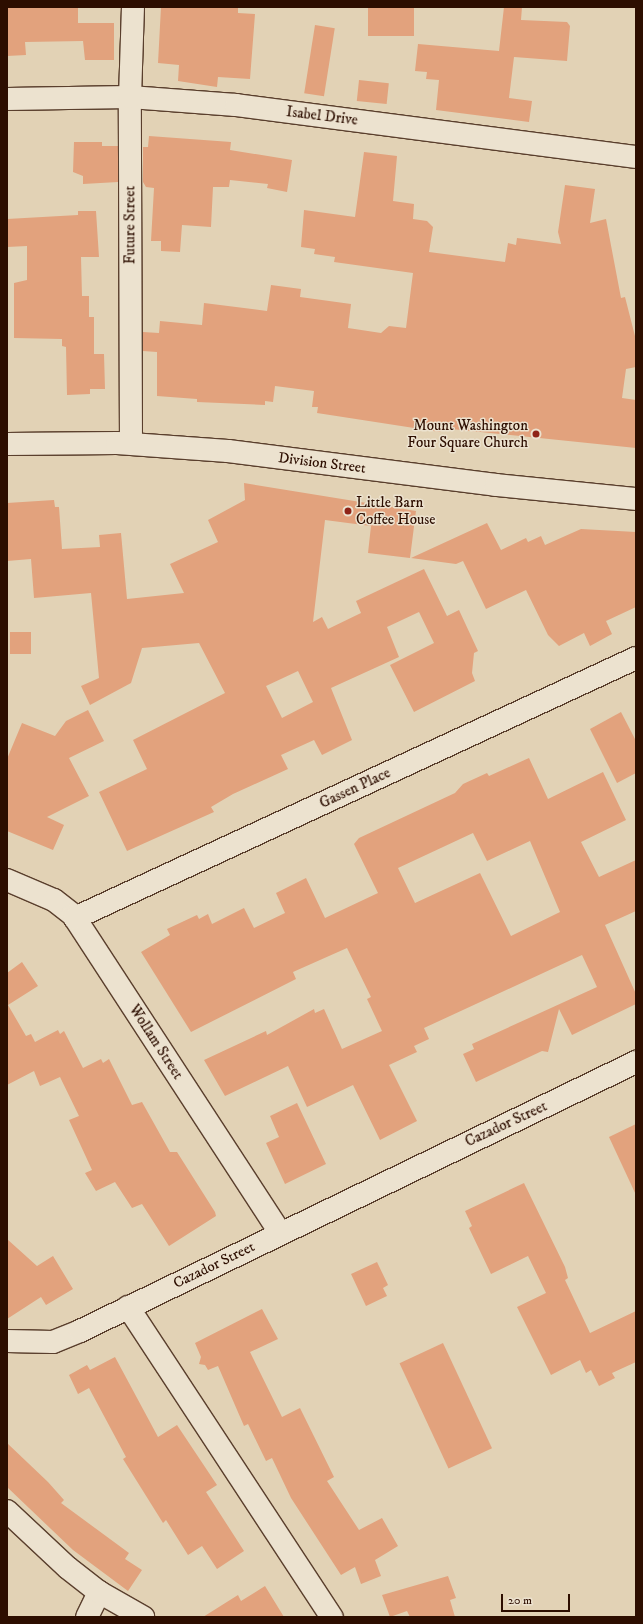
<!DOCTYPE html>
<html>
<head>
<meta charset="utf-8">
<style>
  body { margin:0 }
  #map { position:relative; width:643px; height:1624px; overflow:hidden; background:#e2d2b5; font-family:"IM FELL DW Pica",serif }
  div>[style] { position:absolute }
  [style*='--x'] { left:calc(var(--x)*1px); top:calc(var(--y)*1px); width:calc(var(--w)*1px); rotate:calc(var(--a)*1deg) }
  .building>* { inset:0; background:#e2a27d; transform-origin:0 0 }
  .roads { filter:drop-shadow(1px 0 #5a3f2d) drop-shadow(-1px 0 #5a3f2d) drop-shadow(0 1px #5a3f2d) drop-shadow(0 -1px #5a3f2d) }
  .minor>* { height:22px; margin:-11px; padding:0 11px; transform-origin:11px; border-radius:11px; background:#ece2cf }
  .tertiary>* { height:22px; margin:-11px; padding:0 11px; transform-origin:11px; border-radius:11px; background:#ece2cf }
  .dots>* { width:11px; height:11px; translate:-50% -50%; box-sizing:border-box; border:2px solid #ece2cf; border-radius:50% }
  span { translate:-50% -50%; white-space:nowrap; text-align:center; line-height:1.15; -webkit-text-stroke:3px #ece2cf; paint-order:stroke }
  .street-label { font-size:15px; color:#2d0e00 }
  .poi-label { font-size:15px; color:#2d0e00 }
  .right { translate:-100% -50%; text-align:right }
  .left { translate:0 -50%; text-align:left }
  .frame { position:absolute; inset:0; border:8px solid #2d0e00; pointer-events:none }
  .scale { position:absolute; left:501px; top:1594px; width:69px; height:18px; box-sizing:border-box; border:2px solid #2d0e00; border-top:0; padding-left:5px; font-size:12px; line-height:14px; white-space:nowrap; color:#2d0e00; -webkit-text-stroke:3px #ece2cf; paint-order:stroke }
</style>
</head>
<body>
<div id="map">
  <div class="building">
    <div style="clip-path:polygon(7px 7px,78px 7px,78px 23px,114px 23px,114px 60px,85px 60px,83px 41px,25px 42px,26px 55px,7px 56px)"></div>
    <div style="clip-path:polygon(161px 7px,238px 7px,238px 13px,255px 14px,250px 79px,218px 77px,217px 87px,178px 81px,179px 65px,158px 63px)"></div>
    <div style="left:368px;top:7px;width:46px;height:29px"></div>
    <div style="clip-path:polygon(504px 7px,522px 7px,521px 20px,567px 22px,570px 26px,567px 61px,514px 57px,509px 98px,532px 101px,529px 122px,436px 110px,439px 80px,426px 79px,427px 72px,415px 71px,418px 44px,499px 51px)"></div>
    <div style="left:315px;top:25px;width:20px;height:69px;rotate:9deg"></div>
    <div style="left:359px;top:80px;width:30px;height:21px;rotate:6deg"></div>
    <div style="clip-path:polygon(149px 136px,231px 142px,230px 150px,292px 160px,287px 192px,267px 188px,268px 184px,230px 180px,229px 187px,213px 187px,211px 227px,182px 225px,180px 252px,161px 251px,161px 241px,151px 241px,154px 188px,146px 187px,143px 182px,143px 147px,148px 147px)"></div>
    <div style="clip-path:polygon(74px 142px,102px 142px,102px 146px,118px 146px,118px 182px,83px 184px,83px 176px,73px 172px)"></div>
    <div style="clip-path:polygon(364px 152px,397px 156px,393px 201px,414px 204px,413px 219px,427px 221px,433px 227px,429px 252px,505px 262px,508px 243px,516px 245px,517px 238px,561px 244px,558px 232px,565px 185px,595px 189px,590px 223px,606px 219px,621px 298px,625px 297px,636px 340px,636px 367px,626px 369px,622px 398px,636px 400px,636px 448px,441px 428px,440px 432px,317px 413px,318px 407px,312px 407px,314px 391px,275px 386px,273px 402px,265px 401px,265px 405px,197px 402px,197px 399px,157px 396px,157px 352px,143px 351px,143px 332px,159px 333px,160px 321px,202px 325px,204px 303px,267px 311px,271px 285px,301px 289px,300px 297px,351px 304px,348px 328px,381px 333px,389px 326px,406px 328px,413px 273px,334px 262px,335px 257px,314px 254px,315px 249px,301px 247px,304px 210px,355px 217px)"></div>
    <div style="clip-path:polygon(78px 211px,96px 211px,99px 257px,81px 257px,82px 296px,89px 296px,89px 317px,94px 317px,94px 354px,104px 354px,105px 389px,90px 389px,90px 394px,67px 395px,66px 347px,62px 346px,62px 339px,14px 338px,14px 283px,27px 280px,27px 246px,7px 247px,7px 219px,78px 215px)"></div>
    <div style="clip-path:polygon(evenodd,244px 483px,416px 511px,410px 558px,368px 553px,371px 526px,325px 520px,313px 622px,322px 617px,328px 629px,361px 613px,356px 601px,424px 569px,447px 616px,459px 610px,478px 651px,474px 653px,472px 673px,475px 681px,414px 712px,390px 665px,434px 643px,419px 612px,387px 627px,399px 657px,331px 688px,352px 740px,322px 755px,314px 740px,281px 755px,288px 769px,233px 794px,211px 807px,214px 812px,127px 851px,99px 792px,147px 769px,133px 740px,225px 693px,199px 643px,142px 648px,131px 683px,90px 705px,81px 686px,99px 678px,91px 593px,34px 598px,31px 559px,7px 561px,7px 503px,54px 500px,55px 507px,59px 507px,62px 549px,100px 547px,99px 535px,121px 533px,127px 599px,184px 593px,170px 564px,218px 542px,208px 520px,245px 500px,244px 483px,298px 671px,313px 702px,282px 718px,266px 686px,298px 671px)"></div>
    <div style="clip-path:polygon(487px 523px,501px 550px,526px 538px,528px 542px,541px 536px,545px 545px,581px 529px,636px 532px,636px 607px,606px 621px,612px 634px,590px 646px,584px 633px,559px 646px,548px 635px,526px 590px,486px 609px,463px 561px,456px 564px,411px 558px)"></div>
    <div style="left:10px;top:632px;width:21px;height:22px"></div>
    <div style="clip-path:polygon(88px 710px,104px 741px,69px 758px,89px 796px,47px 817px,64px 825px,53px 850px,7px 831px,7px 759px,22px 723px,55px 736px,66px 721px)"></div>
    <div style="clip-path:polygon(621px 712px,636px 741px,636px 773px,617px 783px,590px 729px)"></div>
    <div style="clip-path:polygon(evenodd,529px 758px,548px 799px,603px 772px,626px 820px,581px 842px,599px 877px,636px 860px,636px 911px,605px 925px,636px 994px,636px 1004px,572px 1035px,559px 1009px,548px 1052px,542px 1051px,476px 1082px,463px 1054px,474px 1049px,472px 1044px,597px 987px,582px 955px,424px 1028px,429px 1039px,414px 1046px,417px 1052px,389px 1065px,417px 1121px,380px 1140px,353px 1085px,307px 1107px,288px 1066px,225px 1096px,204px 1060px,266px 1031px,267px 1035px,314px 1009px,315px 1013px,324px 1009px,342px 1049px,382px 1031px,367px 999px,371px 997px,347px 948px,293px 972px,296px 979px,191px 1032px,141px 952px,170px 935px,167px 929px,197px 915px,199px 919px,208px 914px,212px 924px,244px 908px,254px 928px,285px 913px,276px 893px,306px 878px,325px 918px,378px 893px,354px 844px,359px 838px,455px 793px,463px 784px,487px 773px,489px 776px,529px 758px,473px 833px,487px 861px,530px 841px,560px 912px,511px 936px,480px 873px,415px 903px,398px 868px,473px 833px)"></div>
    <div style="clip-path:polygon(22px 962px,38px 986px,8px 1005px,26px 1036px,31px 1034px,35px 1042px,58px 1030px,60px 1034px,64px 1031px,83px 1068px,101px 1059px,103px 1063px,109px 1059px,132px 1105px,142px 1102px,170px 1152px,177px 1152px,215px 1212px,216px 1216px,169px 1246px,142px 1204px,132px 1208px,115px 1182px,96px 1191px,85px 1173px,92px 1170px,69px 1120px,79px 1116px,60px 1077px,40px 1086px,34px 1071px,7px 1085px,7px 973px)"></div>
    <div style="clip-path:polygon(297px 1103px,326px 1164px,285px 1184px,266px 1143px,279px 1137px,270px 1116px)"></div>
    <div style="clip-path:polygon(636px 1124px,636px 1195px,609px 1137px)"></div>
    <div style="clip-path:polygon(524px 1183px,565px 1267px,568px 1278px,565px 1280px,590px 1333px,636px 1311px,636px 1362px,612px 1373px,615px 1378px,599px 1386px,591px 1370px,586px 1373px,580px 1360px,551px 1375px,517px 1307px,546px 1293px,528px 1256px,491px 1274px,469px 1228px,472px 1226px,465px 1211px)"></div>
    <div style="clip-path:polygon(7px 1239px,37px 1266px,53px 1256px,73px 1289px,46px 1305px,41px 1297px,7px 1319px)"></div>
    <div style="clip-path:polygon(377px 1262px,388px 1285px,383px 1288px,387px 1296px,366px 1306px,351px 1274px)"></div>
    <div style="clip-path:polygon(262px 1309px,278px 1339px,250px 1352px,282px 1417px,300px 1408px,334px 1477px,327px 1481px,359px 1530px,382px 1518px,398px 1546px,375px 1560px,381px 1576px,361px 1584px,355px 1567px,341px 1575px,291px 1498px,272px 1458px,266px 1461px,248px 1424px,244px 1426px,218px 1366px,208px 1370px,205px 1365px,199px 1364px,201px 1357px,195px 1343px)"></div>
    <div style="left:443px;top:1343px;width:116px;height:48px;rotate:65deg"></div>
    <div style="clip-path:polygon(115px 1357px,158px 1437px,177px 1425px,217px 1485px,206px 1492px,244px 1551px,217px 1569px,202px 1546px,188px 1555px,166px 1520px,163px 1523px,123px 1459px,126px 1457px,89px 1388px,78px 1394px,69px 1375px,87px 1365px,90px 1370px)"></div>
    <div style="clip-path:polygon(7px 1443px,48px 1482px,64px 1500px,61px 1503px,129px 1553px,125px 1559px,142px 1570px,128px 1591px,73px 1550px,7px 1487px)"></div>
    <div style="clip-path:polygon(448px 1576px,456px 1598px,450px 1600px,455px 1617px,410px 1617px,407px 1611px,390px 1617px,382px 1595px)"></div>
    <div style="clip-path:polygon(265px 1586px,284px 1617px,203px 1617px,238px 1595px,241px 1601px)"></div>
  </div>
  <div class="roads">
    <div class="minor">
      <div style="--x:7;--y:99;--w:123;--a:-0.9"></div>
      <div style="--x:130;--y:97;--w:106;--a:4.3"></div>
      <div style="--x:236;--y:105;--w:403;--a:7.4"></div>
      <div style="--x:131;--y:443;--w:346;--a:-90.2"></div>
      <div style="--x:130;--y:97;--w:90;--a:-88.1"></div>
      <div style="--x:7;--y:880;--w:51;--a:23.1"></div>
      <div style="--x:54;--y:900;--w:24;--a:38"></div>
      <div style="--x:73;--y:915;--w:379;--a:56.9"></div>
      <div style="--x:75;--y:918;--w:618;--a:-24.87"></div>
      <div style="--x:128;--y:1307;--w:371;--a:56.7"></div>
      <div style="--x:7;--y:1341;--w:46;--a:1.2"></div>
      <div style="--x:53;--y:1342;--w:29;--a:-22"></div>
      <div style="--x:80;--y:1331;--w:618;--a:-25.82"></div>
      <div style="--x:7;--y:1511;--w:83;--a:43.1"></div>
      <div style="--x:68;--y:1568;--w:39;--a:38"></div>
      <div style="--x:87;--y:1617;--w:28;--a:-64"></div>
      <div style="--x:99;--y:1592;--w:51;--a:29.6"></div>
    </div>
    <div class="tertiary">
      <div style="--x:7;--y:444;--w:110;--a:-0.5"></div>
      <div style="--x:117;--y:443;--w:111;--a:4.1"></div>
      <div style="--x:228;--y:451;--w:270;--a:7.2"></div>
      <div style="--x:496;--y:485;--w:141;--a:5.7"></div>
    </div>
  </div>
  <div class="dots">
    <div style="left:536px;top:434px;background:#8f2418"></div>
    <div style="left:348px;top:511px;background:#8f2418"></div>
  </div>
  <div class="street-label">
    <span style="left:322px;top:116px;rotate:7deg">Isabel Drive</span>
    <span style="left:130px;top:225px;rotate:-90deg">Future Street</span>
    <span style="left:322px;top:463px;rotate:7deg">Division Street</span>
    <span style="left:355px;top:788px;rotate:-25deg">Gassen Place</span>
    <span style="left:156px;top:1042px;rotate:57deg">Wollam Street</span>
    <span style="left:506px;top:1124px;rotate:-25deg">Cazador Street</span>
    <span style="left:214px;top:1265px;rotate:-26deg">Cazador Street</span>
  </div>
  <div class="poi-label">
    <span class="right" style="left:528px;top:434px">Mount Washington<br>Four Square Church</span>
    <span class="left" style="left:356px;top:511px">Little Barn<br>Coffee House</span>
  </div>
  <div class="frame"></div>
  <div class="scale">20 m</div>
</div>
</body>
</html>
